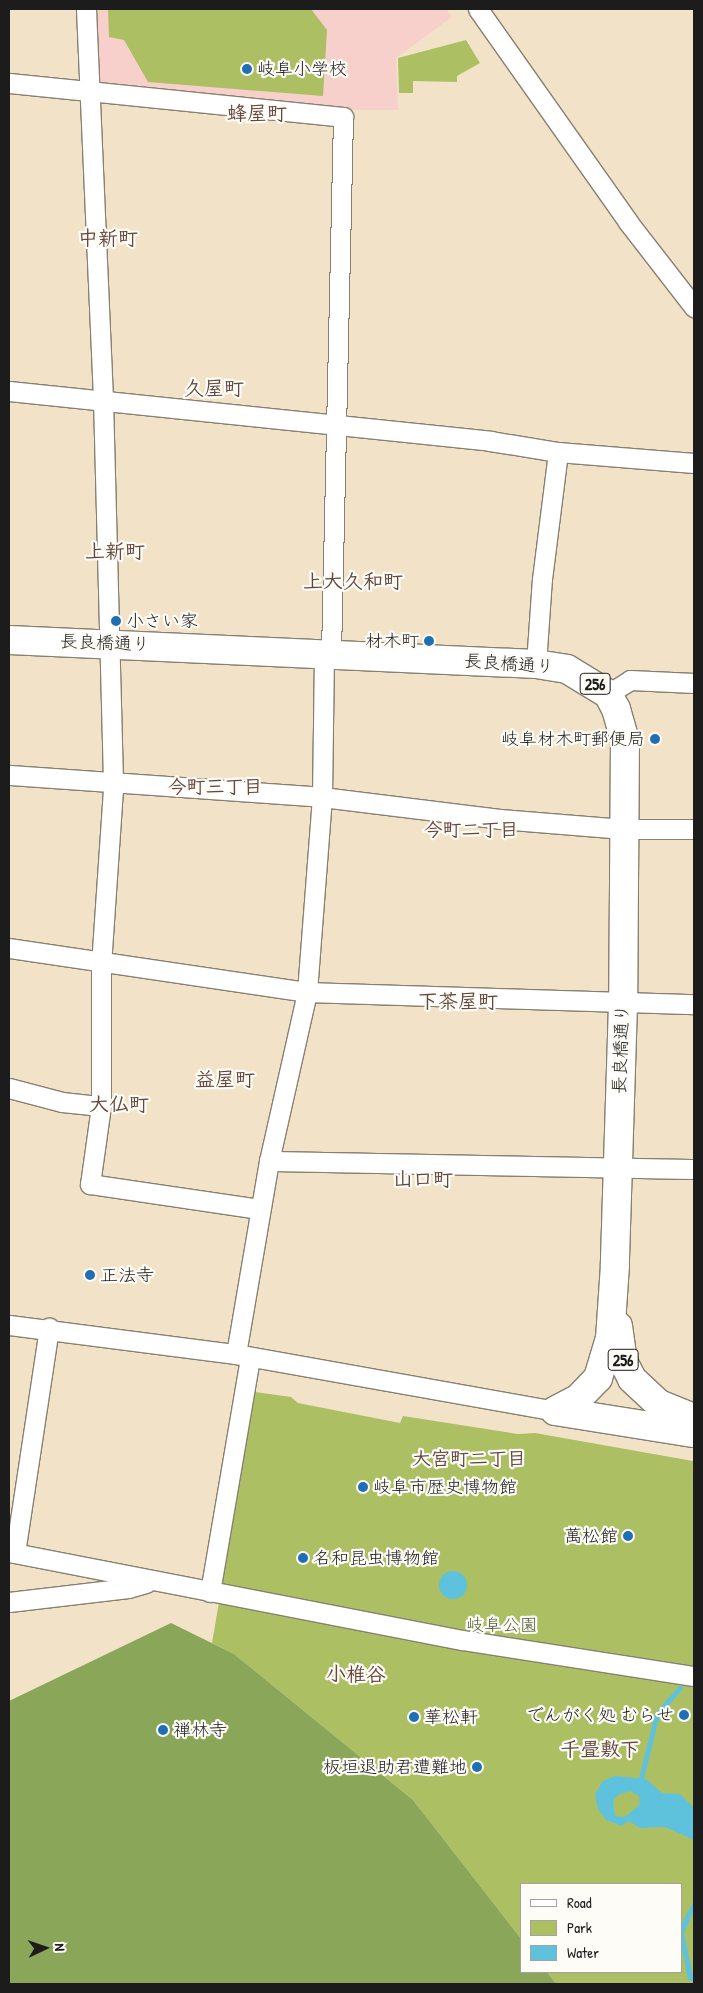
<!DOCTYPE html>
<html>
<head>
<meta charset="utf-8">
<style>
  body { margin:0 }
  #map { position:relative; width:703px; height:1993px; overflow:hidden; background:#f2e3c8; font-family:"Patrick Hand","Klee One",sans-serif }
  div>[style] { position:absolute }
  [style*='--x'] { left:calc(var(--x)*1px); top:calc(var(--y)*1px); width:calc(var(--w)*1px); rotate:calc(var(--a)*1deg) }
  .built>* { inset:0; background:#f7d0cb }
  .green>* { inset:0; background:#acbf63 }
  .forest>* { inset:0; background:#89a659 }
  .water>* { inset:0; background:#5fc2dd }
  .round { border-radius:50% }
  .stream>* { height:5px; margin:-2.5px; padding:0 2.5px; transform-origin:2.5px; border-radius:2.5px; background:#5fc2dd }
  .roads { filter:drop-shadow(1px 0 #878072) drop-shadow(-1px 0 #878072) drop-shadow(0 1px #878072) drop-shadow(0 -1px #878072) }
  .minor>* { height:19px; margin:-9.5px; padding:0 9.5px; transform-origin:9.5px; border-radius:9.5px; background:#fff }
  .highway>* { height:28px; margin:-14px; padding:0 14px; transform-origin:14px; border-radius:14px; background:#fff }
  .dots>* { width:14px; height:14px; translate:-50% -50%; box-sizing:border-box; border:2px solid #fdfcf7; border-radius:50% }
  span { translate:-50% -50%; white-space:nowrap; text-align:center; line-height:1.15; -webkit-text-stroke:4.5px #fdfcf7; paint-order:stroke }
  .shield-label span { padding:1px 4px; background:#fdfcf7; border:1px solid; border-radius:4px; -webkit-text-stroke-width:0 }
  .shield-label { font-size:16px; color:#1c1c1c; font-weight:700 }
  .poi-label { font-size:18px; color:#1c1c1c }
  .left { translate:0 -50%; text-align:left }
  .right { translate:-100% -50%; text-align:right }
  .street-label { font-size:18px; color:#1c1c1c }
  .park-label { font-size:18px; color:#565d38 }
  .neighbourhood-label { font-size:19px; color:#64473e; font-weight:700 }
  .quarter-label { font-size:20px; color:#64473e; font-weight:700 }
  .frame { position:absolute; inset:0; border:10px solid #1c1c1c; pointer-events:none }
  .legend { position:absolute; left:520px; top:1883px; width:162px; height:90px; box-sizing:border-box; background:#fdfcf7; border:1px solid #a3a29f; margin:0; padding:6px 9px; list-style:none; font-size:15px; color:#1c1c1c }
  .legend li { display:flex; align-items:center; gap:10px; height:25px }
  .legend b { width:25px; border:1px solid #a3a29f }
  .north { position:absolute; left:20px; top:1923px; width:50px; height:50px; -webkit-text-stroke:4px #fdfcf7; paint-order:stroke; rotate:87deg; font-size:14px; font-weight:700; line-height:20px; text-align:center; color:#1c1c1c }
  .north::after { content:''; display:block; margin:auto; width:18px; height:22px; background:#1c1c1c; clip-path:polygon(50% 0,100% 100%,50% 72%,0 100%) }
</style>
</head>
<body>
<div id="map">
  <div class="built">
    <div style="clip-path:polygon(94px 9px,446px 9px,452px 17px,396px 58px,398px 110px,349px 110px,105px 85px,98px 79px)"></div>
  </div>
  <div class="green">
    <div style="clip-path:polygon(108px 9px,311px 9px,327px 30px,323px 96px,148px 82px,124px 40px,109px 37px)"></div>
    <div style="clip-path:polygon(466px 40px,480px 63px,457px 76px,457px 82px,413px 81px,413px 93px,399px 93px,398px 58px)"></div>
    <div style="clip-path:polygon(255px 1392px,291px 1397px,298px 1403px,400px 1423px,403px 1416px,518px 1434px,535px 1433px,693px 1461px,694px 1984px,556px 1984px,547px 1972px,682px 1972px,682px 1884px,522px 1884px,522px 1940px,413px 1800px,234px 1654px,212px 1643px)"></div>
  </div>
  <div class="forest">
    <div style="clip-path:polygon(171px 1623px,234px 1654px,413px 1800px,522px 1940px,522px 1972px,547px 1972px,556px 1984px,9px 1984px,9px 1701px)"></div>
  </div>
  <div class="water">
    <div class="round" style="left:439px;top:1571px;width:28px;height:28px"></div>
    <div style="clip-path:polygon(evenodd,615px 1776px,646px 1779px,662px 1793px,680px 1794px,694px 1808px,694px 1840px,665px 1827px,640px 1828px,629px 1821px,622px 1826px,606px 1820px,598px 1809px,595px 1794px,603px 1781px,615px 1776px,630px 1791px,639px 1796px,640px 1804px,625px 1817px,615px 1816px,613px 1801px,618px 1795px,630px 1791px)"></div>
    <div style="clip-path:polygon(694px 1900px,694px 1910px,684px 1933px,694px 1981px,688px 1980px,682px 1948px,682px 1923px)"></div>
  </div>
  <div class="stream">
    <div style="--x:641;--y:1778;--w:66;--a:-76"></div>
    <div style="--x:657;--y:1714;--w:35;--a:-49"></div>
  </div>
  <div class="roads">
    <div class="minor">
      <div style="--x:86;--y:9;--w:390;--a:87.5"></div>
      <div style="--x:103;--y:399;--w:390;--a:88.5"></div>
      <div style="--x:113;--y:789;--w:174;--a:93.9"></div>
      <div style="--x:101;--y:963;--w:143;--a:90"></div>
      <div style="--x:101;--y:1106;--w:79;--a:98"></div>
      <div style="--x:90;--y:1184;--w:172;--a:8.4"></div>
      <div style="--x:478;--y:9;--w:261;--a:54.8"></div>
      <div style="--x:628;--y:222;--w:108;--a:52.2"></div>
      <div style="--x:9;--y:83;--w:336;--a:5.8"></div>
      <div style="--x:343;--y:117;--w:537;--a:91.28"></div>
      <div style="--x:9;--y:391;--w:484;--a:5.9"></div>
      <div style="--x:490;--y:441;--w:69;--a:9.2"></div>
      <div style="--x:558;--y:452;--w:136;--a:4.6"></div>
      <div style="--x:536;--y:664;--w:85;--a:-86"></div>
      <div style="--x:542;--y:579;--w:128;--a:-82.8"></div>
      <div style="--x:608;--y:694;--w:26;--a:-32"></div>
      <div style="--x:630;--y:680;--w:64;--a:2.7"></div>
      <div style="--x:9;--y:775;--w:314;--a:4"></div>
      <div style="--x:322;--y:797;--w:179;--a:7"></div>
      <div style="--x:500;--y:819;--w:124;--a:4.6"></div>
      <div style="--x:624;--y:829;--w:70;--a:0"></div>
      <div style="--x:9;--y:948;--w:301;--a:8.4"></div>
      <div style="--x:307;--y:992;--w:387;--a:1.8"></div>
      <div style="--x:9;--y:1088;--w:55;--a:14.8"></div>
      <div style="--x:62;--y:1102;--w:39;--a:6"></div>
      <div style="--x:269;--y:1161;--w:425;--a:1.1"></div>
      <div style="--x:9;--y:1325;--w:229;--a:7.3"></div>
      <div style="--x:236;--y:1354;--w:324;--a:10.1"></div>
      <div style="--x:236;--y:1354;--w:196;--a:-80.3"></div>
      <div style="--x:269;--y:1161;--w:173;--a:-77.3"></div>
      <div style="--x:307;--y:992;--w:196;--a:-85.6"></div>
      <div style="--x:322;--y:797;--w:143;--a:-89.2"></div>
      <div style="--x:9;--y:1552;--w:462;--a:11"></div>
      <div style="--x:463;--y:1640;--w:234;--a:8.9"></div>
      <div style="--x:15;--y:1553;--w:228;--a:-81.4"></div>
      <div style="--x:210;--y:1592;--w:236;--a:-80.3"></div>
      <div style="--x:9;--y:1602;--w:120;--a:-6.7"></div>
      <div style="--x:128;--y:1588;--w:19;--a:-16"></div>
    </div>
    <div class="highway">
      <div style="--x:9;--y:640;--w:528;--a:2.61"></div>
      <div style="--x:536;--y:664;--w:31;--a:9"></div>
      <div style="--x:567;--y:669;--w:48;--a:31.4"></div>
      <div style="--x:608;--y:694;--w:17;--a:62"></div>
      <div style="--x:616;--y:709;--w:32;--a:74"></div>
      <div style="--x:625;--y:740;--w:264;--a:90.4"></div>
      <div style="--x:623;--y:1004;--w:261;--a:91.8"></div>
      <div style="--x:615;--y:1265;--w:73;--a:93.9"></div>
      <div style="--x:610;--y:1338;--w:42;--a:106.7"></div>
      <div style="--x:598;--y:1378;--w:28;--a:134"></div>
      <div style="--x:579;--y:1398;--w:27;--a:152"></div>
      <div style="--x:618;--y:1326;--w:35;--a:82"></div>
      <div style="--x:623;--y:1361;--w:20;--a:63"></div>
      <div style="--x:632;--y:1379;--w:37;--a:43"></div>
      <div style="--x:659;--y:1404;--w:38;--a:22"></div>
      <div style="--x:555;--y:1411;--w:141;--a:9"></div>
    </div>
  </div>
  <div class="dots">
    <div style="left:247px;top:69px;background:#1f6fb2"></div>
    <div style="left:116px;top:621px;background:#1f6fb2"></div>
    <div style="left:429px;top:641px;background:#1f6fb2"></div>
    <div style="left:655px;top:739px;background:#1f6fb2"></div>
    <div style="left:90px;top:1275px;background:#1f6fb2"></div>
    <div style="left:363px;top:1487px;background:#1f6fb2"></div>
    <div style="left:628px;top:1536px;background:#1f6fb2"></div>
    <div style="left:303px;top:1558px;background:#1f6fb2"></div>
    <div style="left:684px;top:1715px;background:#1f6fb2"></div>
    <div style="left:414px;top:1717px;background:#1f6fb2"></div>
    <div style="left:163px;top:1730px;background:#1f6fb2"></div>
    <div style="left:477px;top:1767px;background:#1f6fb2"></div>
  </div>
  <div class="shield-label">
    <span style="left:595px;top:684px">256</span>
    <span style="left:623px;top:1360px">256</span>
  </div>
  <div class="poi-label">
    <span class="left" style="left:257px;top:69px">岐阜小学校</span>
    <span class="left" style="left:126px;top:621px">小さい家</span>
    <span class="right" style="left:419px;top:641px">材木町</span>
    <span class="right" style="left:645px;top:739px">岐阜材木町郵便局</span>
    <span class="left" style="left:100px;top:1275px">正法寺</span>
    <span class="left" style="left:373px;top:1487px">岐阜市歴史博物館</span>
    <span class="right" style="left:618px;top:1536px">萬松館</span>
    <span class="left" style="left:313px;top:1558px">名和昆虫博物館</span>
    <span class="right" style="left:674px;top:1715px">でんがく処 むらせ</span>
    <span class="left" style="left:424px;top:1717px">華松軒</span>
    <span class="left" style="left:173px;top:1730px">禅林寺</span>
    <span class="right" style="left:467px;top:1767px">板垣退助君遭難地</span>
  </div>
  <div class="street-label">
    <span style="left:105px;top:643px;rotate:2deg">長良橋通り</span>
    <span style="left:509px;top:664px;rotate:4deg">長良橋通り</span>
    <span style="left:621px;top:1049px;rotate:-88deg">長良橋通り</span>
  </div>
  <div class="park-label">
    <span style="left:502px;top:1625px">岐阜公園</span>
  </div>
  <div class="neighbourhood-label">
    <span style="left:215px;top:787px">今町三丁目</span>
    <span style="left:471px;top:830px">今町二丁目</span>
    <span style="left:469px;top:1459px">大宮町二丁目</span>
  </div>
  <div class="quarter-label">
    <span style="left:257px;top:112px">蜂屋町</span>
    <span style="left:108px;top:237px">中新町</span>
    <span style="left:214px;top:387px">久屋町</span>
    <span style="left:115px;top:550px">上新町</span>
    <span style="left:353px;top:580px">上大久和町</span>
    <span style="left:458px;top:1000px">下茶屋町</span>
    <span style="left:225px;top:1078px">益屋町</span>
    <span style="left:119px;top:1103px">大仏町</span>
    <span style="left:423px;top:1178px">山口町</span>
    <span style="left:356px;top:1673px">小椎谷</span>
    <span style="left:600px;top:1748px">千畳敷下</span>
  </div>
  <div class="frame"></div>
  <ul class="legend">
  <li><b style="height:6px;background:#fff"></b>Road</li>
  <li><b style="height:14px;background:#acbf63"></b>Park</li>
  <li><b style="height:14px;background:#5fc2dd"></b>Water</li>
  </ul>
  <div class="north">N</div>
</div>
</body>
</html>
